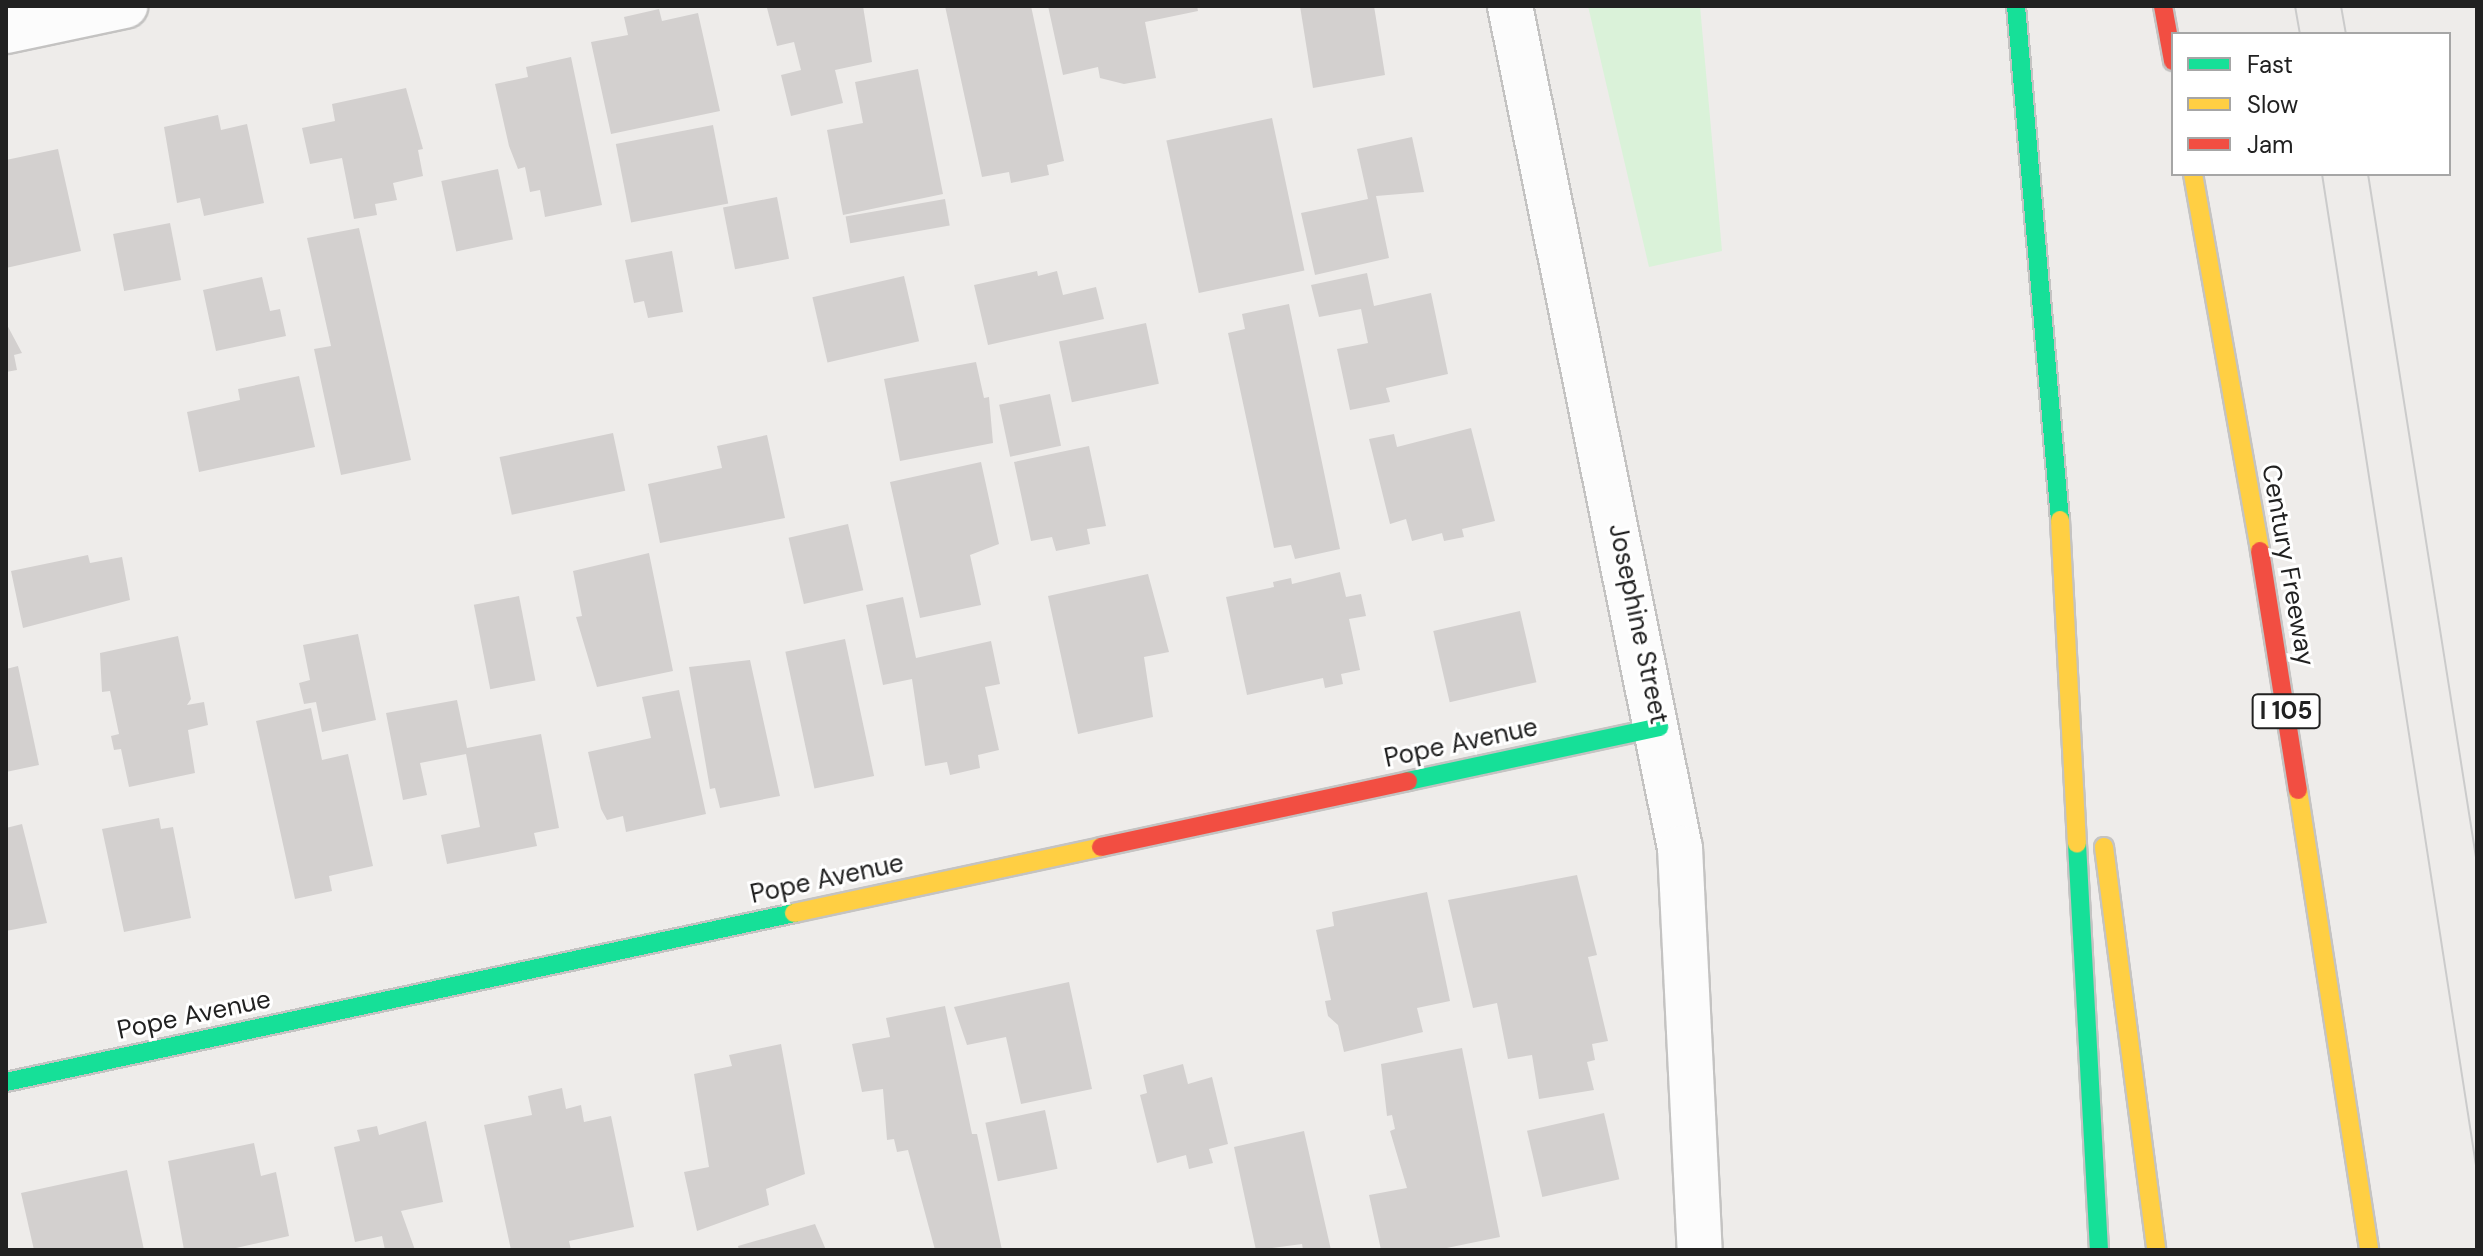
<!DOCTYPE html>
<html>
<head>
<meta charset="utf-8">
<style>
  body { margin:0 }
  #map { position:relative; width:2483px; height:1256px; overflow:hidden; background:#eeecea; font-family:"DM Sans",sans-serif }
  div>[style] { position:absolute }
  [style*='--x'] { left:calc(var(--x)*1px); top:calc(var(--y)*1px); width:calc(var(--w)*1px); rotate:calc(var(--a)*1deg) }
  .park>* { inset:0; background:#daf2d9 }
  .building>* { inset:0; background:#d3d0cf; transform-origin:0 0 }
  .roads { filter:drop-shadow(2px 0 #c4c3c2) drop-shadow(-2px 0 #c4c3c2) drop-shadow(0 2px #c4c3c2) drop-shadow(0 -2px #c4c3c2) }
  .street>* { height:44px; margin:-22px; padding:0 22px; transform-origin:22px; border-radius:22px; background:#fcfcfc }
  .fast>* { height:18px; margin:-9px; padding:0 9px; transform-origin:9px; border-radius:9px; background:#16e098 }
  .slow>* { height:18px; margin:-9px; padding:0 9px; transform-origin:9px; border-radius:9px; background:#ffcf43 }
  .jam>* { height:18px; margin:-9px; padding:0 9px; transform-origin:9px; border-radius:9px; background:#f24e42 }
  .tram>* { height:2px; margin:-1px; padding:0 1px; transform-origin:1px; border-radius:1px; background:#cbcbcb }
  span { translate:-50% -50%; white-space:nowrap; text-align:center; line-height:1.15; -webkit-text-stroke:6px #fff; paint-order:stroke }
  .shield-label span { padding:2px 6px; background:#fff; border:2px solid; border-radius:6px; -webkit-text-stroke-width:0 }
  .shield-label { font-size:24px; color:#212121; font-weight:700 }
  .street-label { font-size:26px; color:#212121 }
  .frame { position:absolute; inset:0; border:8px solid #212121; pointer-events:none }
  .legend { position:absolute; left:2171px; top:32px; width:280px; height:144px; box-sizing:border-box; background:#fff; border:2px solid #a6a6a6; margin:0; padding:10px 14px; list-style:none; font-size:24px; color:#212121 }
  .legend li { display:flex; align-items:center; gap:16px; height:40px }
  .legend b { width:40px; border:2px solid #a6a6a6 }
</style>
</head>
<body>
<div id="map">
  <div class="park">
    <div style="clip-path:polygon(1588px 6px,1700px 6px,1722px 251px,1649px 267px)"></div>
  </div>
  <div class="building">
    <div style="clip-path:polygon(863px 6px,872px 62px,835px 70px,843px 103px,791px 116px,781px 75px,801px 70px,794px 42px,777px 46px,767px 8px)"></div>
    <div style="clip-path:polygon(945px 6px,1031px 6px,1064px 161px,1047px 165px,1049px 175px,1011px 183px,1009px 172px,982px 177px)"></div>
    <div style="clip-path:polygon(1048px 6px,1197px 6px,1198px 11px,1145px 22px,1156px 78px,1124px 84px,1100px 78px,1098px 67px,1063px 75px)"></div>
    <div style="clip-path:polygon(1300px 6px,1374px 6px,1385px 75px,1313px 88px)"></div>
    <div style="clip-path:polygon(659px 9px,662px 21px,698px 13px,720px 111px,611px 134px,591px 42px,628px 35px,624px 17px)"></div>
    <div style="clip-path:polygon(571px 57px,602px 205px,545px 217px,540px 190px,530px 192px,525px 167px,518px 169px,509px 146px,495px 84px,528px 77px,526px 67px)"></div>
    <div style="clip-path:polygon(918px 69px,943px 194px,843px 215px,827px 130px,863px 123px,855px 82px)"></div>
    <div style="clip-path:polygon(406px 88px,423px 149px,418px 150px,423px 176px,393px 183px,397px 200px,375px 204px,377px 215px,354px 219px,342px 158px,310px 164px,302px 128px,335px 121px,332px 104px)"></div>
    <div style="clip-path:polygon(218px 115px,221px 130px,247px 124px,264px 203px,204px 216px,200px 198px,177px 203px,164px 127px)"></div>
    <div style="left:1272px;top:118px;width:156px;height:108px;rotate:78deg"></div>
    <div style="left:713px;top:125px;width:80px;height:99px;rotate:79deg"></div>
    <div style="clip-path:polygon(1412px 137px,1424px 192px,1376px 196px,1389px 258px,1315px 275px,1301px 213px,1368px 199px,1357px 149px)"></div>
    <div style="clip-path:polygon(58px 149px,81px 251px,6px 268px,6px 160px)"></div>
    <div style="left:498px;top:169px;width:72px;height:58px;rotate:78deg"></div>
    <div style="left:777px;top:197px;width:63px;height:55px;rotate:79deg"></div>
    <div style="left:945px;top:199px;width:27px;height:101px;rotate:80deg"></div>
    <div style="left:170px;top:223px;width:58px;height:58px;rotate:79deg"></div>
    <div style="clip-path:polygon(359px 228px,411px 460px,341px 475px,314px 349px,331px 346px,307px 238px)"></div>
    <div style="clip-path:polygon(672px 251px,683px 312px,648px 318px,644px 301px,634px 303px,625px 260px)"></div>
    <div style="clip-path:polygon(1037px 271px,1038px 276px,1057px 271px,1063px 295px,1096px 287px,1104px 319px,988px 345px,974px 285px)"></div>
    <div style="clip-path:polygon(1367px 273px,1374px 306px,1431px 293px,1448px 374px,1386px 388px,1390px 402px,1350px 410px,1337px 349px,1368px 343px,1361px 309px,1319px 317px,1311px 285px)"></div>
    <div style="left:904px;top:276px;width:67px;height:94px;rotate:77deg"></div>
    <div style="clip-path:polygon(262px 277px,270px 311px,280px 309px,286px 336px,216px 351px,203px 290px)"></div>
    <div style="clip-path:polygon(1289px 304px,1340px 549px,1295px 559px,1291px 545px,1274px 548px,1228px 333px,1245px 329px,1242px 314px)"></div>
    <div style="clip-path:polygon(6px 323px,22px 353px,14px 355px,17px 370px,6px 372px)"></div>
    <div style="left:1146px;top:323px;width:62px;height:89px;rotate:78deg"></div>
    <div style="clip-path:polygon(976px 362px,984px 398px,989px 397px,993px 443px,900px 461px,884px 379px)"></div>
    <div style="clip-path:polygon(299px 376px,315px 447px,199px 472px,187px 412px,240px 400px,238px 389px)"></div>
    <div style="left:1050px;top:394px;width:53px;height:52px;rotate:78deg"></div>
    <div style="clip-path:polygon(1471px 428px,1495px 521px,1462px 529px,1464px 537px,1444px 541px,1442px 533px,1412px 541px,1406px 519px,1390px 524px,1369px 439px,1394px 434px,1397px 447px)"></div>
    <div style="left:613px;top:433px;width:59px;height:116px;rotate:78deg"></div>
    <div style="clip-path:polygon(767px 435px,785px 518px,660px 543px,648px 484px,722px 468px,717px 446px)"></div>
    <div style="clip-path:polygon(1089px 446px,1106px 526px,1087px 529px,1090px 544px,1056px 551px,1052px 537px,1031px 541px,1014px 462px)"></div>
    <div style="clip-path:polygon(981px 462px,999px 544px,970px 555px,981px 605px,920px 618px,890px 482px)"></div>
    <div style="left:848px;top:524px;width:68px;height:61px;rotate:77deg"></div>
    <div style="clip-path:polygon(649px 553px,673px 671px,597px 687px,576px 617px,582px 616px,573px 571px)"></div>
    <div style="clip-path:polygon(88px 555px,90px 563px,122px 557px,130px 600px,23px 628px,11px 571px)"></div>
    <div style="clip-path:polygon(1340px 572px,1346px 597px,1361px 594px,1366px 616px,1349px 619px,1360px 670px,1341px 674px,1343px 684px,1325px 688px,1323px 678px,1247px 695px,1226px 597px,1274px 587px,1273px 582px,1291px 578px,1292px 584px)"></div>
    <div style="clip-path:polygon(1148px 574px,1169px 652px,1144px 657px,1153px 717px,1078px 734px,1048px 596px)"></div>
    <div style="left:519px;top:596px;width:86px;height:46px;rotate:79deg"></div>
    <div style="clip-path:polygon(903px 597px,916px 658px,991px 641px,1000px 684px,985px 687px,999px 750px,978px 755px,980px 768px,950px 775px,947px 762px,925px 766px,912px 679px,883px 685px,866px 605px)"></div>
    <div style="left:1520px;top:611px;width:73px;height:89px;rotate:77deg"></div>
    <div style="clip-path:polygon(358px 634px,376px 720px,322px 732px,316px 702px,304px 704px,299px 683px,310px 680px,303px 645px)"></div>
    <div style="clip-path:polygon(178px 636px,191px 699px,187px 705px,204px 702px,208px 725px,188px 730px,195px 773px,129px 787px,121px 749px,114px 750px,111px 736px,119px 734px,110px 691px,102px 692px,100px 653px)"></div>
    <div style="left:845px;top:639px;width:140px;height:61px;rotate:78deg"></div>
    <div style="clip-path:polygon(750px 660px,780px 796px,720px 808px,715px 788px,710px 789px,689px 667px)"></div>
    <div style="clip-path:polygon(18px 666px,39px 765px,6px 772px,6px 669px)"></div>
    <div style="clip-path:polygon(679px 690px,706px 814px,626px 832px,623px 816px,607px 820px,601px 809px,588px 752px,651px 738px,642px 697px)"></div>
    <div style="clip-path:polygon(457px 700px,467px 748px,541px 734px,559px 828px,534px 833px,537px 846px,447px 864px,441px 835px,480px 827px,466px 754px,420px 763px,427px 795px,403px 800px,386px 713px)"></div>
    <div style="clip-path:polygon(311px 708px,322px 760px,348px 754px,373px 866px,329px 876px,332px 891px,295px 899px,256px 721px)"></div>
    <div style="clip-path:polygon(159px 818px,161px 829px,173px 827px,191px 918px,124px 932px,102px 829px)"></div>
    <div style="clip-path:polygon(22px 824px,47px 923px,6px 931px,6px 828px)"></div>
    <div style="clip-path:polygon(1577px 875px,1597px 955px,1588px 957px,1608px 1041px,1592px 1044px,1595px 1060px,1587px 1062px,1594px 1090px,1539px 1099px,1532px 1055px,1508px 1059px,1497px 1003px,1473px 1008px,1448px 900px)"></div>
    <div style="clip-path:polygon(1427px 892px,1450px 1001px,1417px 1008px,1423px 1032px,1344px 1052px,1338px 1025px,1328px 1016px,1325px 1001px,1331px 1000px,1316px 930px,1334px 926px,1332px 912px)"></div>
    <div style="clip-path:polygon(1069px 982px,1092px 1089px,1021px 1104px,1006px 1037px,967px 1045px,954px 1007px)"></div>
    <div style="clip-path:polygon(945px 1006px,972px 1134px,977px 1134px,1002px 1250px,935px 1250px,908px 1150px,897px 1152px,894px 1139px,887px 1140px,883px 1089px,862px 1092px,852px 1044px,890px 1037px,886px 1018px)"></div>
    <div style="clip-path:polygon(781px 1044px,805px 1174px,766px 1189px,769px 1205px,697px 1231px,684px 1172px,709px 1167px,694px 1074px,732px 1066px,729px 1055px)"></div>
    <div style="clip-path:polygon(1462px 1048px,1500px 1237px,1437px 1250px,1381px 1250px,1369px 1195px,1407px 1188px,1390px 1131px,1395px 1129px,1392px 1115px,1387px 1116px,1381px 1064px)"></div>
    <div style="clip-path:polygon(1183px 1064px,1188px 1084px,1212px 1077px,1228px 1144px,1209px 1149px,1213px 1163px,1189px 1169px,1186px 1155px,1157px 1163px,1140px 1095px,1147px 1093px,1143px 1075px)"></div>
    <div style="clip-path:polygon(562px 1088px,566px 1109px,581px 1105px,584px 1122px,611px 1116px,634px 1227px,569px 1241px,571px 1250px,511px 1250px,484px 1125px,532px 1115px,528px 1096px)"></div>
    <div style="left:1045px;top:1110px;width:60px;height:61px;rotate:78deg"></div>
    <div style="left:1604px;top:1113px;width:68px;height:79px;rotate:77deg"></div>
    <div style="clip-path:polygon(426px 1121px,443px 1202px,401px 1211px,415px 1250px,385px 1250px,382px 1236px,355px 1242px,334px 1147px,360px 1141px,357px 1130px,377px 1126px,379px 1135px)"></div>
    <div style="clip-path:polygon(1304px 1131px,1331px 1250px,1303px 1250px,1302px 1244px,1256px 1250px,1234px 1147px)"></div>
    <div style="clip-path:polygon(254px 1143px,261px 1176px,276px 1172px,289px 1236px,227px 1250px,184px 1250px,168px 1161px)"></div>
    <div style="clip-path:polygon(127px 1170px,144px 1250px,34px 1250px,21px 1193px)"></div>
    <div style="clip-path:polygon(815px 1224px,826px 1250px,739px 1250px,738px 1246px)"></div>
  </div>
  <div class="roads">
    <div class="street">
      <div style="--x:1510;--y:6;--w:859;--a:78.59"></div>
      <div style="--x:1680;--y:848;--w:402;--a:87.2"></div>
      <div style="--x:6;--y:31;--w:122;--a:-11.9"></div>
    </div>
    <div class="fast">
      <div style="--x:2016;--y:6;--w:516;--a:85.11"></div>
      <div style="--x:1408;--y:781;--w:257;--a:-12.1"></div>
      <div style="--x:2077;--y:844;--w:407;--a:86.9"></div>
      <div style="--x:6;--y:1082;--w:806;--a:-12.1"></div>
    </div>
    <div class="slow">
      <div style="--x:2193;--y:174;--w:383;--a:79.9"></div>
      <div style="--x:2060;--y:520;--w:324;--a:87"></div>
      <div style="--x:2298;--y:790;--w:465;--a:81.2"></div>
      <div style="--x:2104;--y:847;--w:406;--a:82.6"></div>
      <div style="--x:794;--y:913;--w:314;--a:-12.1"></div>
    </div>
    <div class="jam">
      <div style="--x:2163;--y:6;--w:56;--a:79.7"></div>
      <div style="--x:2260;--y:551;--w:242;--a:81"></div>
      <div style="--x:1101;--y:847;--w:314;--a:-12.1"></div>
    </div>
  </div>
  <div class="tram">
    <div style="--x:2295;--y:6;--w:28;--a:80"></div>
    <div style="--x:2341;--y:6;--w:28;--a:80"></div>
    <div style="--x:2322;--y:174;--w:1010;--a:81.17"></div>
    <div style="--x:2368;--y:174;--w:699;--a:81.02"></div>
  </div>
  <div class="shield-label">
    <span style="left:2286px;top:711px">I 105</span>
  </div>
  <div class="street-label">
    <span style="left:2288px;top:565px;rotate:80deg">Century Freeway</span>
    <span style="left:1638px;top:624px;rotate:78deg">Josephine Street</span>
    <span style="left:1461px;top:743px;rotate:-12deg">Pope Avenue</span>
    <span style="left:827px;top:879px;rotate:-12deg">Pope Avenue</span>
    <span style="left:194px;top:1015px;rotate:-12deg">Pope Avenue</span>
  </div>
  <div class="frame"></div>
  <ul class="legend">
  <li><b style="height:10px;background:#16e098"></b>Fast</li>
  <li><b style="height:10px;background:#ffcf43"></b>Slow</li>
  <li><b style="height:10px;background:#f24e42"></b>Jam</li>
  </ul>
</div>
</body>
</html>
